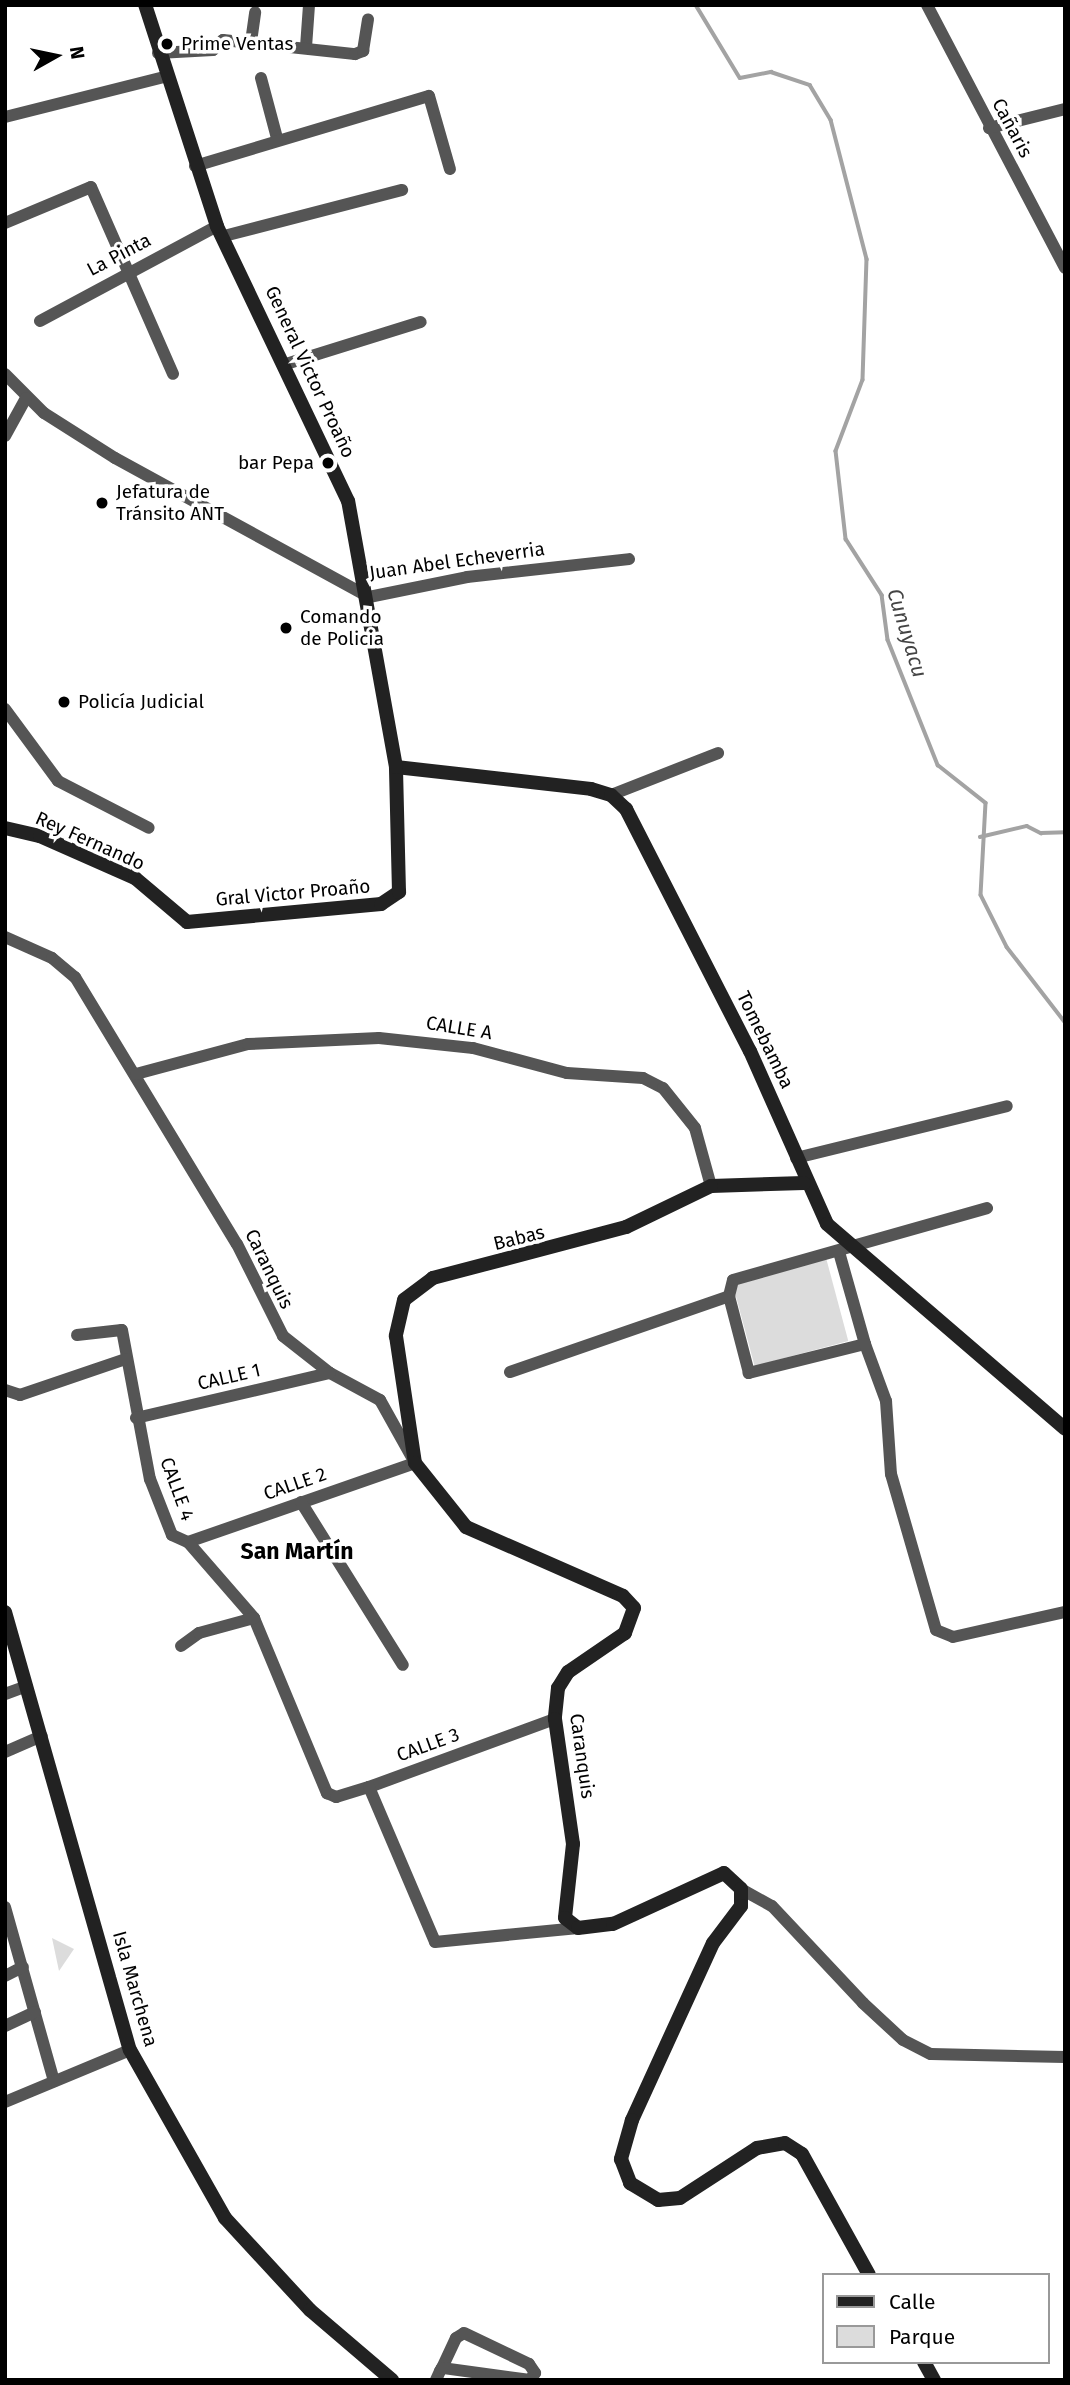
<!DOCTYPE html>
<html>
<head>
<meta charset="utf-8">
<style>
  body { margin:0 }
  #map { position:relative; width:1070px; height:2385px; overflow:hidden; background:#fff; font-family:"Fira Sans",sans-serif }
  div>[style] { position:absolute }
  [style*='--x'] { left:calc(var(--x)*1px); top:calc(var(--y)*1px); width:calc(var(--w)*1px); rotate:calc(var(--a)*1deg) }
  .green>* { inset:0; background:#dcdcdc; transform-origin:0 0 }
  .stream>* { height:3.5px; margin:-1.75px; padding:0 1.75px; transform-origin:1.75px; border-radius:1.75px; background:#a3a3a3 }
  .street>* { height:12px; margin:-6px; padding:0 6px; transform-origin:6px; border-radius:6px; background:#555 }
  .secondary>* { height:14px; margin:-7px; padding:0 7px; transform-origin:7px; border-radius:7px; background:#222 }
  .dots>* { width:19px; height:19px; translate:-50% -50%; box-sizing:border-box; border:4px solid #fff; border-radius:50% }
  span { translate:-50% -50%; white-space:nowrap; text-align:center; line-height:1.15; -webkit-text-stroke:7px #fff; paint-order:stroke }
  .poi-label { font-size:19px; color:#000 }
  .left { translate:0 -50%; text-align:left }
  .right { translate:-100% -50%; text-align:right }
  .street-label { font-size:19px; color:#000 }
  .water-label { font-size:21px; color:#444; font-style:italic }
  .quarter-label { font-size:23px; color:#000; font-weight:700 }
  .frame { position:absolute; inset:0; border:7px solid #000; pointer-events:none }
  .legend { position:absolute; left:822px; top:2273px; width:228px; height:91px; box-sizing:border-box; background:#fff; border:2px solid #999; margin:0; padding:9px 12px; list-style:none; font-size:21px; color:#000 }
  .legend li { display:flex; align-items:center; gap:14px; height:35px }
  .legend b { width:35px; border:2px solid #999 }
  .north { position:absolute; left:21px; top:21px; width:70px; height:70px; -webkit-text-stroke:5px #fff; paint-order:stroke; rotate:81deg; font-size:19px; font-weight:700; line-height:28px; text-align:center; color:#000 }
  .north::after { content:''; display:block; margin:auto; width:24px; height:32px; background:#000; clip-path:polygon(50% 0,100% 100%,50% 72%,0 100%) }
</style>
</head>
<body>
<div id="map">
  <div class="green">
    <div style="left:825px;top:1254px;width:90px;height:97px;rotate:75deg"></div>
    <div style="clip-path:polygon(52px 1938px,74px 1949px,59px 1971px)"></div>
  </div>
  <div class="stream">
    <div style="--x:696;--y:5;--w:85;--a:58.9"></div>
    <div style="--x:740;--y:78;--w:32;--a:-11"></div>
    <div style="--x:771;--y:72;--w:41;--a:18.4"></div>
    <div style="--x:810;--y:85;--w:41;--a:59"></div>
    <div style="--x:831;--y:120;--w:144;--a:75.5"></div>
    <div style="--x:867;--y:259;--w:121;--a:91.9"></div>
    <div style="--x:863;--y:380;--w:76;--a:110.8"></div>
    <div style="--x:836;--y:451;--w:89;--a:83.5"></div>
    <div style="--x:846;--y:539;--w:67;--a:57.3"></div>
    <div style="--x:882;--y:595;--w:45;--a:82.4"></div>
    <div style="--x:888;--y:640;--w:135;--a:68.2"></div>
    <div style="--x:938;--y:765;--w:61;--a:38.4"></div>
    <div style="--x:986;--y:803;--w:92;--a:93.1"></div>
    <div style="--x:981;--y:895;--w:58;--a:63.4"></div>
    <div style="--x:1007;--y:947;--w:95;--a:52.3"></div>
    <div style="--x:980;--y:837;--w:48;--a:-13.2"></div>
    <div style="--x:1027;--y:826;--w:16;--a:27"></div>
    <div style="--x:1041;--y:833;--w:24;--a:-2"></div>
  </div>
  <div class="street">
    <div style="--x:927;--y:5;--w:297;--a:62.3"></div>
    <div style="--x:251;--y:42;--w:30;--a:-82"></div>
    <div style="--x:306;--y:47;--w:42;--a:-85.9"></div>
    <div style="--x:158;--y:53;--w:55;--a:-3.1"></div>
    <div style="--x:213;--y:50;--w:14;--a:-45"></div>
    <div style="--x:223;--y:40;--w:133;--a:6.1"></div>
    <div style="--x:355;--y:54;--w:9;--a:-21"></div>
    <div style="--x:363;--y:51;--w:32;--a:-81"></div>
    <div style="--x:261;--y:78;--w:62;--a:75.1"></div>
    <div style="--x:5;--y:117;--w:164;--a:-14.1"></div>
    <div style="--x:989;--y:128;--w:78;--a:-14"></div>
    <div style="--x:195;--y:166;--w:244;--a:-16.7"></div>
    <div style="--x:429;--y:96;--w:76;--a:74"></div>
    <div style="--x:5;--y:223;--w:93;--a:-22.7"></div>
    <div style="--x:91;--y:187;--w:204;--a:66.3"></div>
    <div style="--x:224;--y:236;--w:184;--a:-14.5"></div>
    <div style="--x:40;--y:321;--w:201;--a:-28.2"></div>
    <div style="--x:286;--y:364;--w:141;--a:-17.3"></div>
    <div style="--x:5;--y:374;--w:55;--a:45"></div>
    <div style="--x:44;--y:413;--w:84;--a:32.4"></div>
    <div style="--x:115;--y:458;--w:290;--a:28.7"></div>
    <div style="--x:369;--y:597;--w:100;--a:-11.5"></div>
    <div style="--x:467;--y:577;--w:163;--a:-6.3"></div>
    <div style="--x:5;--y:436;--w:43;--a:-61.1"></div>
    <div style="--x:5;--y:709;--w:89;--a:53.6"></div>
    <div style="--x:58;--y:781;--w:102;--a:27.3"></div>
    <div style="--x:611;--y:795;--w:115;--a:-21.4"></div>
    <div style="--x:5;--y:937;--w:51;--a:24.1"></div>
    <div style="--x:52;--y:958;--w:30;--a:40"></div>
    <div style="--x:75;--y:977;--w:312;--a:58.8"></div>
    <div style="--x:237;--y:1244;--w:103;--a:63.4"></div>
    <div style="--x:283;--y:1336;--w:60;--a:38.2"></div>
    <div style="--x:330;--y:1373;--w:57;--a:28.4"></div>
    <div style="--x:380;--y:1400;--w:72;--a:60.9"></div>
    <div style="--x:415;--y:1463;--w:240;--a:160.8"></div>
    <div style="--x:136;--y:1074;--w:116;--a:-15"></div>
    <div style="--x:248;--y:1044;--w:131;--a:-2.6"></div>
    <div style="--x:379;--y:1038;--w:95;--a:6.1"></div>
    <div style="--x:473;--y:1048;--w:97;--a:14.9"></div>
    <div style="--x:567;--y:1073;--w:76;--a:3.8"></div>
    <div style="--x:643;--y:1078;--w:22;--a:27"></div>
    <div style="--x:663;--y:1088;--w:51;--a:51.3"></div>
    <div style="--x:695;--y:1128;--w:60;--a:74.6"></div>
    <div style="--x:796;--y:1158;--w:217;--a:-13.8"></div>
    <div style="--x:839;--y:1252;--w:96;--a:74.2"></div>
    <div style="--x:865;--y:1344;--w:120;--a:166"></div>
    <div style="--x:749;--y:1373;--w:80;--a:-104.6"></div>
    <div style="--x:729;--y:1296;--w:16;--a:-76"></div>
    <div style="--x:733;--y:1280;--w:264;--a:-15.8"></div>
    <div style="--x:77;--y:1335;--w:45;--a:-6.3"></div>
    <div style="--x:122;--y:1330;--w:152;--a:79.4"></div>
    <div style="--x:150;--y:1479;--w:60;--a:68.6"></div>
    <div style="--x:172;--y:1535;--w:17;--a:24"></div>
    <div style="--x:188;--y:1542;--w:101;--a:49"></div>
    <div style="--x:254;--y:1618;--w:190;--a:67.4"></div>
    <div style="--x:327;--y:1793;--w:10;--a:24"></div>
    <div style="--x:336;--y:1797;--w:34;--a:-17"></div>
    <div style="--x:369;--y:1787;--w:198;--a:-20.1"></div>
    <div style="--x:865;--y:1344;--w:61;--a:69.8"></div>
    <div style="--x:886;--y:1401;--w:73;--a:86.1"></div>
    <div style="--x:891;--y:1474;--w:162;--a:73.9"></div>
    <div style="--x:936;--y:1630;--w:18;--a:22"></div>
    <div style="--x:953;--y:1637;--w:115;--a:-12.6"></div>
    <div style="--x:510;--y:1372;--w:232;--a:-19.1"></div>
    <div style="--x:5;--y:1390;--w:16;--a:18"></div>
    <div style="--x:20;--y:1395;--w:112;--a:-18.8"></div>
    <div style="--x:136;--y:1418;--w:199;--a:-13.1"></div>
    <div style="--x:301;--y:1502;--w:192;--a:58"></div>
    <div style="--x:181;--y:1646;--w:22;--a:-36"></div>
    <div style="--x:199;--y:1633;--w:57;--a:-15.3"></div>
    <div style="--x:5;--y:1694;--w:23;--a:-20"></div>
    <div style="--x:5;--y:1752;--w:40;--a:-23.4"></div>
    <div style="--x:369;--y:1787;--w:168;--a:66.9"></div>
    <div style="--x:435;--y:1942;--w:144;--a:-5.6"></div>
    <div style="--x:741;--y:1889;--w:35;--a:29"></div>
    <div style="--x:772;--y:1906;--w:133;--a:46.8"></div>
    <div style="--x:863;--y:2003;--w:54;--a:42.8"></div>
    <div style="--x:903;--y:2040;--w:31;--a:27"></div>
    <div style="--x:931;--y:2054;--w:134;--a:1.3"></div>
    <div style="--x:5;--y:1907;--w:181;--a:74.3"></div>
    <div style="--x:5;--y:1976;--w:20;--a:-27"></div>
    <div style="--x:5;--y:2026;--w:33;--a:-25"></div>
    <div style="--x:5;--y:2102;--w:135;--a:-22.6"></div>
    <div style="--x:436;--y:2380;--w:10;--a:-66"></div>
    <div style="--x:440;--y:2371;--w:4;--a:-56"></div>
    <div style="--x:442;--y:2368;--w:33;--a:-65"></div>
    <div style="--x:456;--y:2338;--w:9;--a:-32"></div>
    <div style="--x:464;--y:2333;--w:72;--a:25.5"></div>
    <div style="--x:529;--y:2364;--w:11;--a:56"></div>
    <div style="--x:535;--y:2373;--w:9;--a:126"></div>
    <div style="--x:530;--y:2380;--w:89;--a:-172.2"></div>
  </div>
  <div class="secondary">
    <div style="--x:396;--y:767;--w:196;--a:6.4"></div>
    <div style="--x:591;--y:789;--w:21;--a:17"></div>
    <div style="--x:611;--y:795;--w:21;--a:43"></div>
    <div style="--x:626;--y:809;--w:272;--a:62.9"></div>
    <div style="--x:750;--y:1051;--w:189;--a:66"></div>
    <div style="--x:827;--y:1224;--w:314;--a:40.7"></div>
    <div style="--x:5;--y:828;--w:36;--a:13"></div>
    <div style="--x:40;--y:836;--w:104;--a:23.9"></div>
    <div style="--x:135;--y:878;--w:68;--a:40.2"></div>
    <div style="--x:187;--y:922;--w:195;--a:-5.3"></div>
    <div style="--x:381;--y:904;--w:22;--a:-34"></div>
    <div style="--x:399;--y:892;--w:125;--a:-91.4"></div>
    <div style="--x:396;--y:767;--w:270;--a:-100.2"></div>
    <div style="--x:348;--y:501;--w:305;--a:-115.5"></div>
    <div style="--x:217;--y:226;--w:232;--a:-108"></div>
    <div style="--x:804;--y:1183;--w:93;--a:178.2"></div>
    <div style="--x:711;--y:1186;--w:94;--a:154.2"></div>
    <div style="--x:626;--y:1227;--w:200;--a:165.2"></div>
    <div style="--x:433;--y:1278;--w:36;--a:143"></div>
    <div style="--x:404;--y:1300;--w:37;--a:103"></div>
    <div style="--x:396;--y:1336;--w:128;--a:81.5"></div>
    <div style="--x:415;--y:1463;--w:82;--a:51.4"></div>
    <div style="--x:466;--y:1527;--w:171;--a:23.7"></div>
    <div style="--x:623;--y:1596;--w:16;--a:47"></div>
    <div style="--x:634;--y:1608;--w:27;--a:110"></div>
    <div style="--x:625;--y:1633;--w:69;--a:145.6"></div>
    <div style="--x:568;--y:1672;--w:19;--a:122"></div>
    <div style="--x:558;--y:1688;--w:31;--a:96"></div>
    <div style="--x:555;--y:1719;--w:126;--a:81.8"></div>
    <div style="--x:573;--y:1844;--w:74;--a:96.2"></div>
    <div style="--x:565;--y:1918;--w:16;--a:38"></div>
    <div style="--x:578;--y:1928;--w:35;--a:-7"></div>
    <div style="--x:613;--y:1924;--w:122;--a:-24.7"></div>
    <div style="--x:724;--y:1873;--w:23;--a:43"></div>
    <div style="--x:741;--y:1889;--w:17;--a:90"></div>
    <div style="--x:741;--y:1906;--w:46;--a:127.1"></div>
    <div style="--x:713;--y:1943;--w:195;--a:114.6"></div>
    <div style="--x:632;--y:2120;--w:41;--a:105.8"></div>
    <div style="--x:621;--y:2159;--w:26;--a:69"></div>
    <div style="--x:630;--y:2183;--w:33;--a:31"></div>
    <div style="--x:658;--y:2200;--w:22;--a:-5"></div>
    <div style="--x:680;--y:2198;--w:92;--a:-33"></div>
    <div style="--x:757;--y:2148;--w:28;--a:-10"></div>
    <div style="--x:785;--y:2143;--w:20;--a:33"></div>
    <div style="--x:802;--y:2154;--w:138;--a:61"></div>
    <div style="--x:5;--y:1612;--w:455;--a:74.1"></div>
    <div style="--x:130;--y:2050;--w:193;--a:60.5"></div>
    <div style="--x:225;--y:2218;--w:125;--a:47.3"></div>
    <div style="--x:310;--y:2310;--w:108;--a:40.5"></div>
    <div style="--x:924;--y:2362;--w:21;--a:61"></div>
  </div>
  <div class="dots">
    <div style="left:167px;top:44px;background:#000"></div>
    <div style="left:328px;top:463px;background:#000"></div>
    <div style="left:102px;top:503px;background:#000"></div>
    <div style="left:286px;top:628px;background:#000"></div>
    <div style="left:64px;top:702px;background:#000"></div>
  </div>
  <div class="poi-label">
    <span class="left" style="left:181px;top:44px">Prime Ventas</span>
    <span class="right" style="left:314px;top:463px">bar Pepa</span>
    <span class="left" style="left:116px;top:503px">Jefatura de<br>Tránsito ANT</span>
    <span class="left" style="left:300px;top:628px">Comando<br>de Policia</span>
    <span class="left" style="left:78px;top:702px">Policía Judicial</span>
  </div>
  <div class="street-label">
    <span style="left:1012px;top:128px;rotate:62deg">Cañaris</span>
    <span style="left:119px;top:255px;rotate:-28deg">La Pinta</span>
    <span style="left:310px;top:372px;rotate:65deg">General Victor Proaño</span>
    <span style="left:457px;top:561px;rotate:-8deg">Juan Abel Echeverria</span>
    <span style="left:90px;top:841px;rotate:24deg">Rey Fernando</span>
    <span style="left:293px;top:893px;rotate:-5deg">Gral Victor Proaño</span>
    <span style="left:459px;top:1028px;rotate:9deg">CALLE A</span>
    <span style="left:765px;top:1040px;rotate:64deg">Tomebamba</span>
    <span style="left:519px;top:1238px;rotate:-14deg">Babas</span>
    <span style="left:269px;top:1269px;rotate:64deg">Caranquis</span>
    <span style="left:229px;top:1377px;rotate:-13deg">CALLE 1</span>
    <span style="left:295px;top:1484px;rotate:-19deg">CALLE 2</span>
    <span style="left:177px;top:1489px;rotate:70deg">CALLE 4</span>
    <span style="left:428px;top:1745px;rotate:-20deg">CALLE 3</span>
    <span style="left:582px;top:1756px;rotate:82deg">Caranquis</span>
    <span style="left:135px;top:1989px;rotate:74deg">Isla Marchena</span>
  </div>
  <div class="water-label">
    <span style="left:907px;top:633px;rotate:73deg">Cunuyacu</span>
  </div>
  <div class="quarter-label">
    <span style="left:297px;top:1551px">San Martín</span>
  </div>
  <div class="frame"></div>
  <ul class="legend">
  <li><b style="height:9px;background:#222"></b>Calle</li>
  <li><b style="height:19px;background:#dcdcdc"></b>Parque</li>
  </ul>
  <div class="north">N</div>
</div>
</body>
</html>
